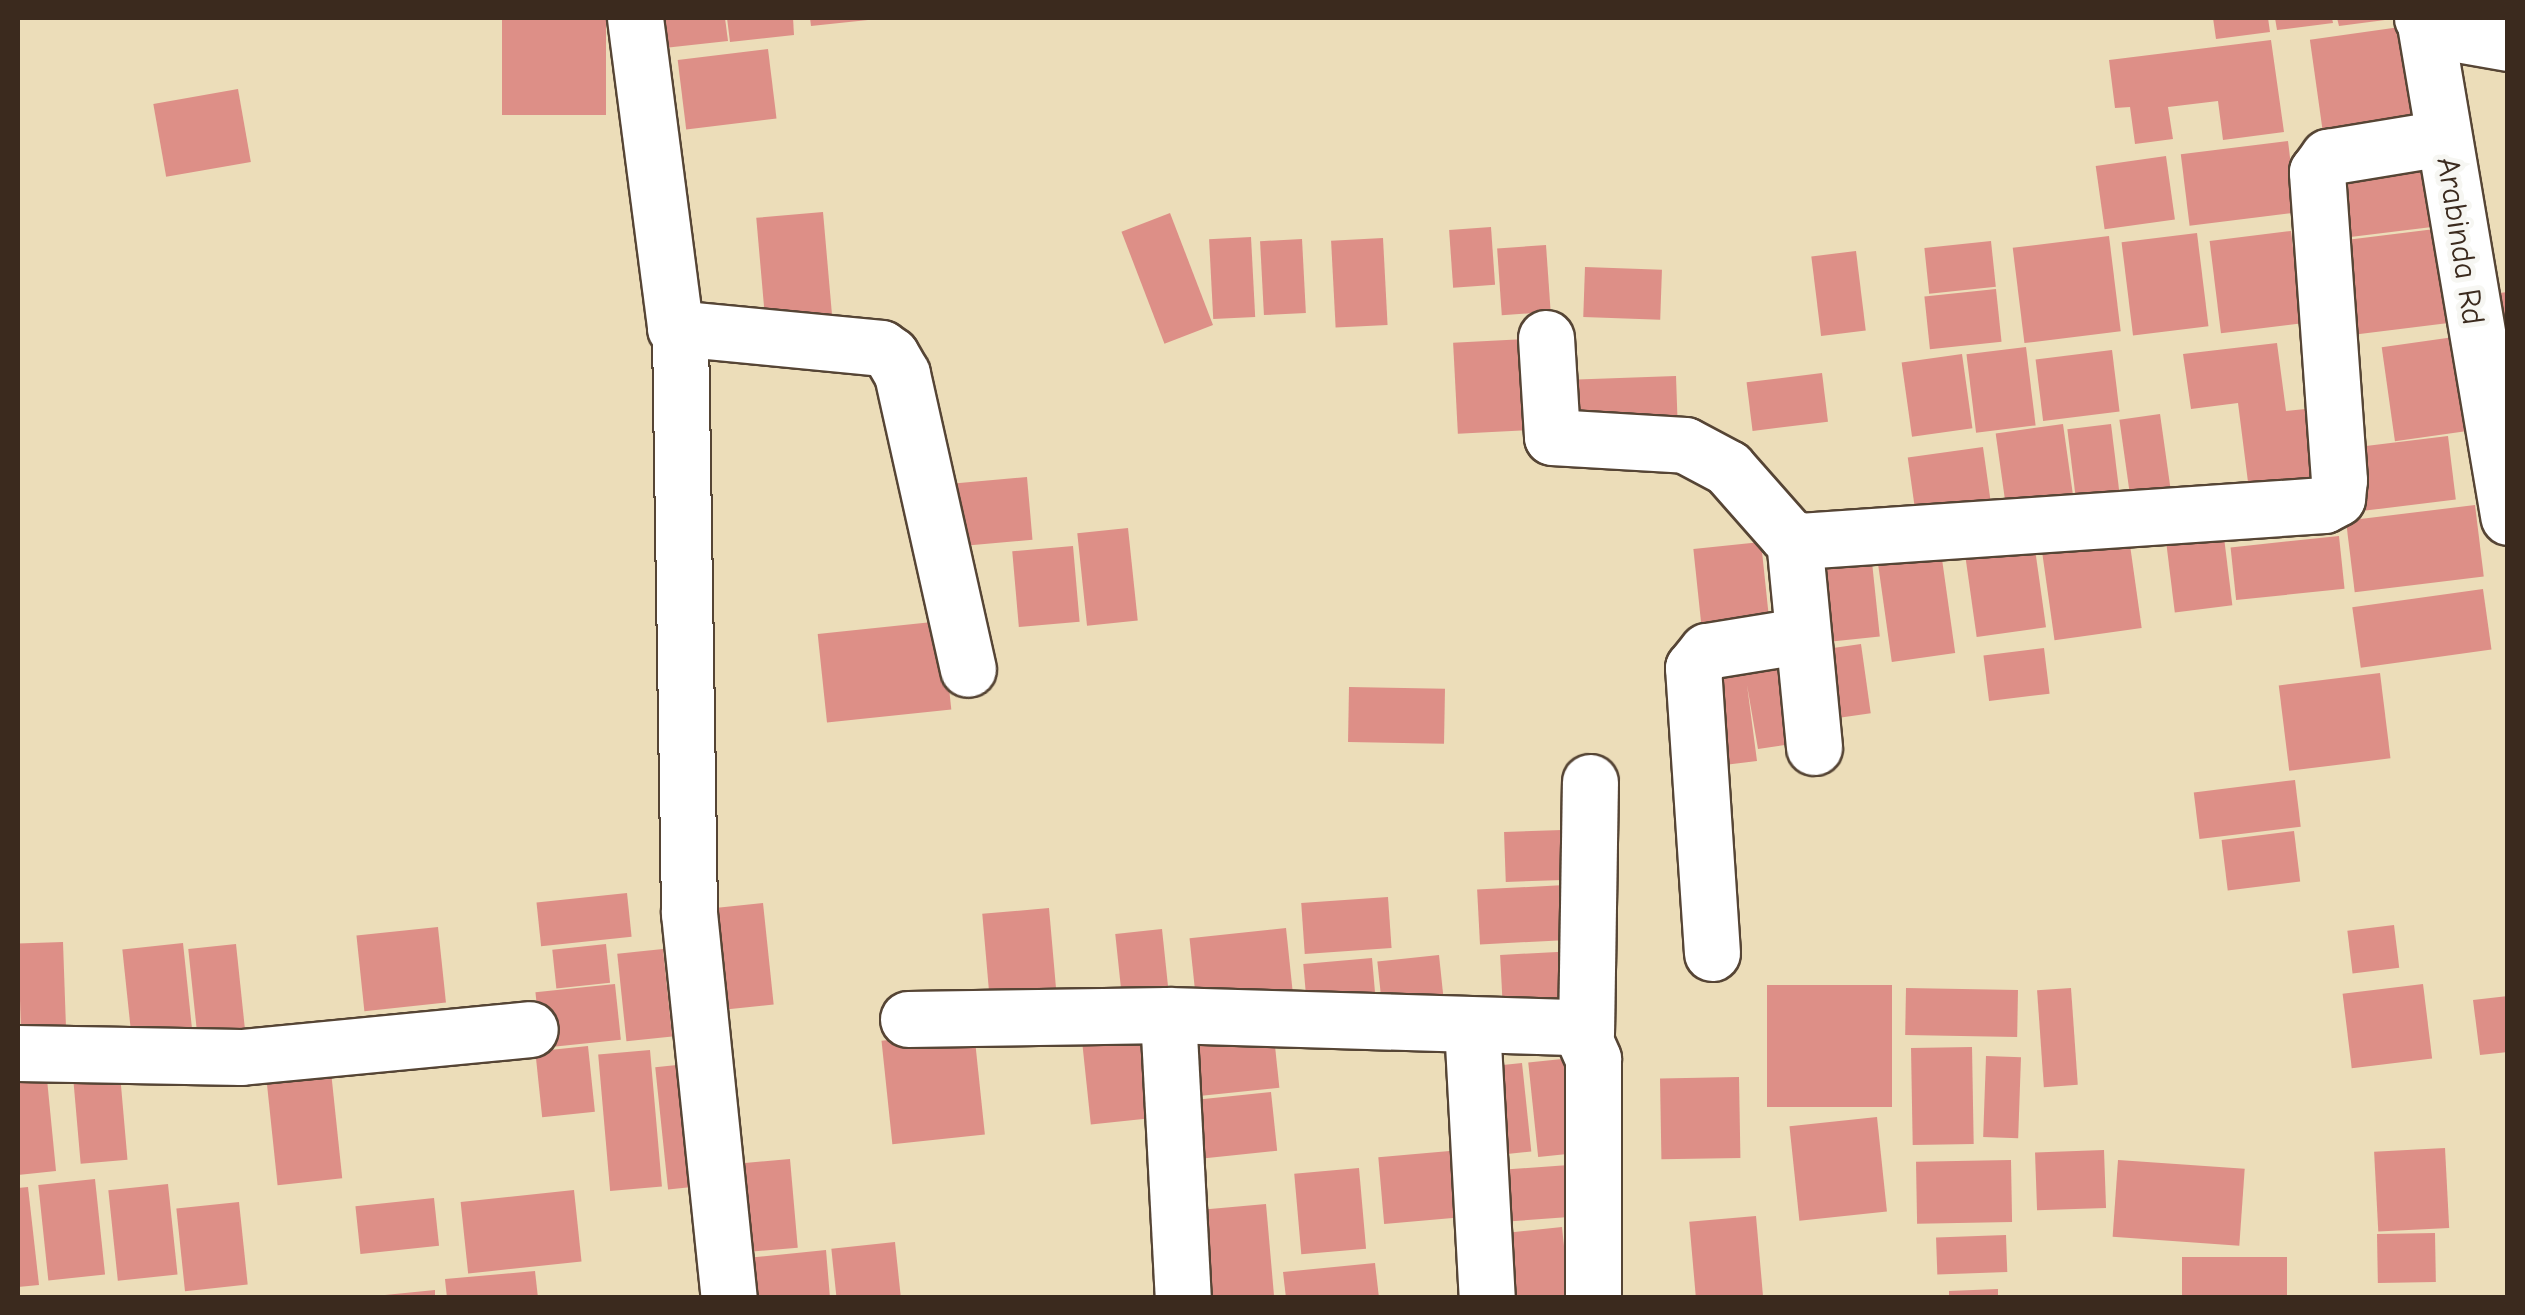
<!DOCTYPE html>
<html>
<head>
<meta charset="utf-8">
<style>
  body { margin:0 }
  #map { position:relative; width:2525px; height:1315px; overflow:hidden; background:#ecddb9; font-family:"Comic Neue",sans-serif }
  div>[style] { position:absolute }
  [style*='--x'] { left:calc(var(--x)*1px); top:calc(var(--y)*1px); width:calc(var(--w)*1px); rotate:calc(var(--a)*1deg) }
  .building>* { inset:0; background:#dd8f87; transform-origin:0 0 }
  .roads { filter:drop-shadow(2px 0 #564535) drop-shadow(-2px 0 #564535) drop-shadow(0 2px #564535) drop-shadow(0 -2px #564535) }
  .minor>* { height:55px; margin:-27.5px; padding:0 27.5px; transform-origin:27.5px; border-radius:27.5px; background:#fff }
  .tertiary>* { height:55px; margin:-27.5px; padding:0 27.5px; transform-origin:27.5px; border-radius:27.5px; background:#fff }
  span { translate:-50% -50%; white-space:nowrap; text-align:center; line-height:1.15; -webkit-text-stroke:10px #f6f6f2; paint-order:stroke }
  .street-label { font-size:32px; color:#3b2a1e }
  .frame { position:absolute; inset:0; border:20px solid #3b2a1e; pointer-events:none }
</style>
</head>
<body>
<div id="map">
  <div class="building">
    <div style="left:502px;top:18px;width:104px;height:97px"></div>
    <div style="clip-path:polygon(651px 18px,725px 18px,728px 41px,655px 49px)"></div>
    <div style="clip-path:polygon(727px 18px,793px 18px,794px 35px,730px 42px)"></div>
    <div style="clip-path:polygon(810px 18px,868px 18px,868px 20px,811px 26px)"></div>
    <div style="clip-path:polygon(2213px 18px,2268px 18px,2270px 32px,2216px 39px)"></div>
    <div style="clip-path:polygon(2275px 18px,2332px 18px,2333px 23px,2277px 30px)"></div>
    <div style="clip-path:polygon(2337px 18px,2385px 18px,2385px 20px,2339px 26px)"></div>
    <div style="left:2400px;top:27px;width:103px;height:91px;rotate:82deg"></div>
    <div style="clip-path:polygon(2271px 40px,2284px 132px,2223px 140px,2218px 101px,2168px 107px,2173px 139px,2135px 144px,2130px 107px,2115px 108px,2109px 60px)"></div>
    <div style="left:768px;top:49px;width:70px;height:91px;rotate:83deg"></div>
    <div style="left:238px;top:89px;width:74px;height:86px;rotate:80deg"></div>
    <div style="left:2288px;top:141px;width:72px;height:108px;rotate:83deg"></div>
    <div style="left:2435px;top:151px;width:75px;height:115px;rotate:83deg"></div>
    <div style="left:2166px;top:156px;width:64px;height:71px;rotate:82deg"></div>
    <div style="left:823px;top:212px;width:108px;height:67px;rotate:85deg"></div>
    <div style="left:1170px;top:213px;width:120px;height:52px;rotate:69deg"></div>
    <div style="left:1491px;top:227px;width:58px;height:42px;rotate:86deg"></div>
    <div style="left:2443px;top:228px;width:95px;height:118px;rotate:83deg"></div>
    <div style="left:2291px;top:231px;width:93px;height:82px;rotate:83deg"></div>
    <div style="left:2197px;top:233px;width:94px;height:76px;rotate:83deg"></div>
    <div style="left:2109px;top:236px;width:96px;height:97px;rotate:83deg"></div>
    <div style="left:1251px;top:237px;width:80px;height:42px;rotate:87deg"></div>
    <div style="left:1383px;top:238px;width:87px;height:52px;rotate:87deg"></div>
    <div style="left:1302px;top:239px;width:74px;height:42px;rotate:87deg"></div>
    <div style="left:1991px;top:241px;width:46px;height:67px;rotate:84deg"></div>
    <div style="left:1546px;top:245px;width:67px;height:49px;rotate:86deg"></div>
    <div style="left:1856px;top:251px;width:80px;height:45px;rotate:83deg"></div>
    <div style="left:1585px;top:267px;width:77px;height:50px;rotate:2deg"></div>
    <div style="left:1996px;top:289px;width:53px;height:72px;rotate:84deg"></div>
    <div style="clip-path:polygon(2508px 292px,2508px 340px,2505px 340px,2499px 293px)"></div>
    <div style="left:2454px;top:337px;width:95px;height:73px;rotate:82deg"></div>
    <div style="left:1527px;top:339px;width:91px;height:74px;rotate:87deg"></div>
    <div style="clip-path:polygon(2277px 343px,2286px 411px,2315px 408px,2325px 488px,2250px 498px,2238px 403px,2191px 409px,2183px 354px)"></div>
    <div style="left:2026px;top:347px;width:79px;height:60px;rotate:83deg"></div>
    <div style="left:2112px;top:350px;width:62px;height:77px;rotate:83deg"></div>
    <div style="left:1962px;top:354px;width:75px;height:61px;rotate:82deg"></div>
    <div style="left:1822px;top:373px;width:49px;height:76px;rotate:83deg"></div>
    <div style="left:1676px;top:376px;width:50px;height:120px;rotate:88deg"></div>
    <div style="left:2160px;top:414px;width:90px;height:41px;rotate:82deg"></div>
    <div style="left:2063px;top:424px;width:91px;height:68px;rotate:82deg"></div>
    <div style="left:2111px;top:424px;width:81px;height:44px;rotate:83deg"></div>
    <div style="left:2448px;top:436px;width:64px;height:93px;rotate:83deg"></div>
    <div style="left:1983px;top:447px;width:69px;height:76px;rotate:82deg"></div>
    <div style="left:1027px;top:477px;width:63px;height:79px;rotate:85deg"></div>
    <div style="left:2475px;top:505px;width:72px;height:130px;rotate:83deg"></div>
    <div style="left:2222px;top:521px;width:85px;height:58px;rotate:83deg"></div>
    <div style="left:1128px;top:528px;width:93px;height:51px;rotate:84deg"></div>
    <div style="left:2339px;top:536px;width:53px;height:109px;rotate:84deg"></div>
    <div style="left:2129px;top:538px;width:91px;height:88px;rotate:82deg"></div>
    <div style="left:1761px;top:542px;width:91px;height:68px;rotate:84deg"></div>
    <div style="left:1870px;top:543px;width:94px;height:70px;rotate:84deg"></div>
    <div style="left:1073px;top:546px;width:76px;height:61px;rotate:85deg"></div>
    <div style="left:2035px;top:549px;width:79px;height:70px;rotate:82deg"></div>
    <div style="left:1941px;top:552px;width:102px;height:64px;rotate:82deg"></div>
    <div style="left:2483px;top:589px;width:61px;height:132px;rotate:82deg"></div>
    <div style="left:942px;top:621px;width:89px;height:125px;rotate:84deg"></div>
    <div style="left:1861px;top:644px;width:70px;height:53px;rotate:82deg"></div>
    <div style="left:2044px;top:648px;width:46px;height:61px;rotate:83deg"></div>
    <div style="clip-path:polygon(1798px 649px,1811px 741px,1758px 749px,1747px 685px,1757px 761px,1708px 767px,1696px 662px)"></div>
    <div style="left:2380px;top:673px;width:86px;height:102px;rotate:83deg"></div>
    <div style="left:1349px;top:687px;width:96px;height:55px;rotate:1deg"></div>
    <div style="left:2295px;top:780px;width:47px;height:102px;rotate:83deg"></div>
    <div style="left:1562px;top:830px;width:50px;height:58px;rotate:88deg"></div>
    <div style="left:2294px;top:831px;width:51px;height:73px;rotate:83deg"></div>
    <div style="left:1565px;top:885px;width:55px;height:88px;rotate:87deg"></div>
    <div style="left:627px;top:893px;width:44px;height:91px;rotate:84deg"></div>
    <div style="left:1388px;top:897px;width:51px;height:87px;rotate:86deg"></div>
    <div style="left:763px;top:903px;width:102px;height:65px;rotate:84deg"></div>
    <div style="left:1049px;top:908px;width:97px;height:67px;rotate:85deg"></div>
    <div style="left:2394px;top:925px;width:43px;height:47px;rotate:83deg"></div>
    <div style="left:438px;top:927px;width:76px;height:82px;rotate:84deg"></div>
    <div style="left:1286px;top:928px;width:79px;height:97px;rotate:84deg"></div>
    <div style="left:1162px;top:929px;width:78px;height:47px;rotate:84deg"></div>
    <div style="left:63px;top:942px;width:97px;height:45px;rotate:88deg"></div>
    <div style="left:183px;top:943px;width:99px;height:61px;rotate:84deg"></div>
    <div style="left:236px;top:944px;width:99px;height:48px;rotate:84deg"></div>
    <div style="left:606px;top:944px;width:39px;height:54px;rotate:84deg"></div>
    <div style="left:663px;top:949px;width:88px;height:46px;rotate:84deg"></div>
    <div style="left:1576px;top:951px;width:66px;height:76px;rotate:87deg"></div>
    <div style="left:1439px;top:955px;width:41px;height:62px;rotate:84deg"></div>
    <div style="left:1372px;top:958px;width:52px;height:69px;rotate:85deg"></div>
    <div style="left:615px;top:984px;width:56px;height:80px;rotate:84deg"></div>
    <div style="left:2423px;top:984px;width:75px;height:81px;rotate:83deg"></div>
    <div style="left:1767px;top:985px;width:125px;height:122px"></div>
    <div style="left:1906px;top:988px;width:112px;height:47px;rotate:1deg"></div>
    <div style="left:2071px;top:988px;width:97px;height:34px;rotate:86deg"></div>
    <div style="clip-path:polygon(2508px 996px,2508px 1052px,2480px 1055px,2473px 1000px)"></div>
    <div style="left:1273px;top:1027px;width:61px;height:100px;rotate:84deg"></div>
    <div style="left:974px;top:1031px;width:104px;height:93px;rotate:84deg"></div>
    <div style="left:1149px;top:1037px;width:81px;height:67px;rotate:84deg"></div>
    <div style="left:588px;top:1046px;width:66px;height:53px;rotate:84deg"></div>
    <div style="left:1972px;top:1047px;width:97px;height:61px;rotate:89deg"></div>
    <div style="left:650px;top:1050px;width:137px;height:52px;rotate:85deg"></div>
    <div style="left:1986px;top:1056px;width:35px;height:81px;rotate:2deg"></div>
    <div style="left:1572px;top:1058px;width:95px;height:44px;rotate:84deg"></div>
    <div style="left:330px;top:1062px;width:117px;height:65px;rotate:84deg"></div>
    <div style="left:696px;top:1063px;width:123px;height:41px;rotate:84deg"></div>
    <div style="left:1522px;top:1063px;width:89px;height:46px;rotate:84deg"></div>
    <div style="clip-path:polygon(46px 1069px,56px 1171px,18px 1175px,18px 1072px)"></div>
    <div style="left:120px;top:1074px;width:86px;height:47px;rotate:85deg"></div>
    <div style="left:1739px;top:1077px;width:81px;height:79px;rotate:89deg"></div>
    <div style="left:1271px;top:1092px;width:59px;height:87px;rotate:84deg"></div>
    <div style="left:1877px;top:1117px;width:95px;height:88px;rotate:84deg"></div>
    <div style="left:2445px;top:1148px;width:80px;height:71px;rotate:87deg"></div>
    <div style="left:1461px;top:1150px;width:67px;height:83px;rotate:85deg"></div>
    <div style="left:2104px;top:1150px;width:58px;height:69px;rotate:88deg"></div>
    <div style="left:790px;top:1159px;width:89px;height:65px;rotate:85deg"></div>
    <div style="left:2011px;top:1160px;width:62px;height:95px;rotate:89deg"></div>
    <div style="left:2118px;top:1160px;width:127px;height:77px;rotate:4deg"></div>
    <div style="left:1569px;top:1165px;width:52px;height:88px;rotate:86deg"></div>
    <div style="left:1359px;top:1168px;width:81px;height:65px;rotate:85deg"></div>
    <div style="left:95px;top:1179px;width:96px;height:57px;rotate:84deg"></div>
    <div style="left:168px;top:1184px;width:91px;height:60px;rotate:84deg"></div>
    <div style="clip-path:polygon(28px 1187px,39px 1285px,18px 1287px,18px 1188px)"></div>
    <div style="left:574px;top:1190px;width:72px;height:114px;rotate:84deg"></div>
    <div style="left:434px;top:1198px;width:48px;height:79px;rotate:84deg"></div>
    <div style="left:239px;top:1202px;width:83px;height:63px;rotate:84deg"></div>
    <div style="left:1266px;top:1204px;width:94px;height:79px;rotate:85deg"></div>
    <div style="left:1756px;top:1216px;width:82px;height:67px;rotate:85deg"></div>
    <div style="left:1562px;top:1227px;width:71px;height:66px;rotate:84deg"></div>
    <div style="left:2435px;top:1233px;width:49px;height:58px;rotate:89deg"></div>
    <div style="left:2006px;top:1235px;width:37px;height:70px;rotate:88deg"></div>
    <div style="left:895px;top:1242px;width:56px;height:64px;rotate:84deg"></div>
    <div style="clip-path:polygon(826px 1250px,830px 1298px,740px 1298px,736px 1259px)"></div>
    <div style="left:2287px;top:1257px;width:41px;height:105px;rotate:90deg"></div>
    <div style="clip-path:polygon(1375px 1263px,1379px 1298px,1286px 1298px,1283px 1272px)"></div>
    <div style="clip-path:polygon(535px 1271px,538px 1298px,447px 1298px,445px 1279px)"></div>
    <div style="clip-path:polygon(1998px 1289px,1998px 1298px,1949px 1298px,1949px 1291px)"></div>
    <div style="clip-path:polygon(435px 1290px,435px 1298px,385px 1298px,385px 1295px)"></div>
  </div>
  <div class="roads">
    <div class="minor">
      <div style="--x:635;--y:18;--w:313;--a:82.6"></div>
      <div style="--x:675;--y:328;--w:207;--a:5.5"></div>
      <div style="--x:881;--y:348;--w:12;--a:35"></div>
      <div style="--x:891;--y:355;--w:22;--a:60"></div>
      <div style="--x:902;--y:374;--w:302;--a:77.4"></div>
      <div style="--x:2425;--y:24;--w:500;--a:80.4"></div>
      <div style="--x:680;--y:333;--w:580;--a:89.11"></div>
      <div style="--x:689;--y:913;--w:387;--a:84.1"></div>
      <div style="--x:1546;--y:338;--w:99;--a:86.5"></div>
      <div style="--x:1552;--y:437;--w:133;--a:3.4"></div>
      <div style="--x:1685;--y:445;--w:49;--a:28.1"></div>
      <div style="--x:1728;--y:468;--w:89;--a:48.6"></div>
      <div style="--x:1787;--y:535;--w:14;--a:25"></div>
      <div style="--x:1800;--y:541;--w:525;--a:-3.93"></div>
      <div style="--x:2324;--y:505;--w:15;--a:-28"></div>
      <div style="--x:2337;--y:498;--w:18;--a:-84"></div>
      <div style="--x:2339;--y:480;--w:309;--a:-94.1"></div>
      <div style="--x:2317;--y:172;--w:19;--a:-54"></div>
      <div style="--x:2328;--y:157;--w:117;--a:-9.4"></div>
      <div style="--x:1794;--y:539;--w:209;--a:84.5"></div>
      <div style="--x:1712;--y:953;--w:286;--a:-93.8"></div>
      <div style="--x:1693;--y:668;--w:22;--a:-51"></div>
      <div style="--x:1707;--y:651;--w:93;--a:-9.3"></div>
      <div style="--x:1168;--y:1015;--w:283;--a:87"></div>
      <div style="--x:908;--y:1019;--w:260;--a:-0.9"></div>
      <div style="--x:1168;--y:1015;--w:411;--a:1.7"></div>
      <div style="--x:1579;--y:1027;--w:35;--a:66"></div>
      <div style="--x:1593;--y:1059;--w:239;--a:90"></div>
      <div style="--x:1472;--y:1025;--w:273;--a:86.9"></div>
      <div style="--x:1586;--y:1034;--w:252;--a:-89.1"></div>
      <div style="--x:18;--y:1053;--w:223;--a:1"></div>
      <div style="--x:241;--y:1057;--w:290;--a:-5.5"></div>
    </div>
    <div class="tertiary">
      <div style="--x:2422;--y:18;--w:17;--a:45"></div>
      <div style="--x:2434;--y:30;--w:75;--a:10"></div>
    </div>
  </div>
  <div class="street-label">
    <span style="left:2460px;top:241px;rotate:81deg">Arabinda Rd</span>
  </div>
  <div class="frame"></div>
</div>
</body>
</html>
